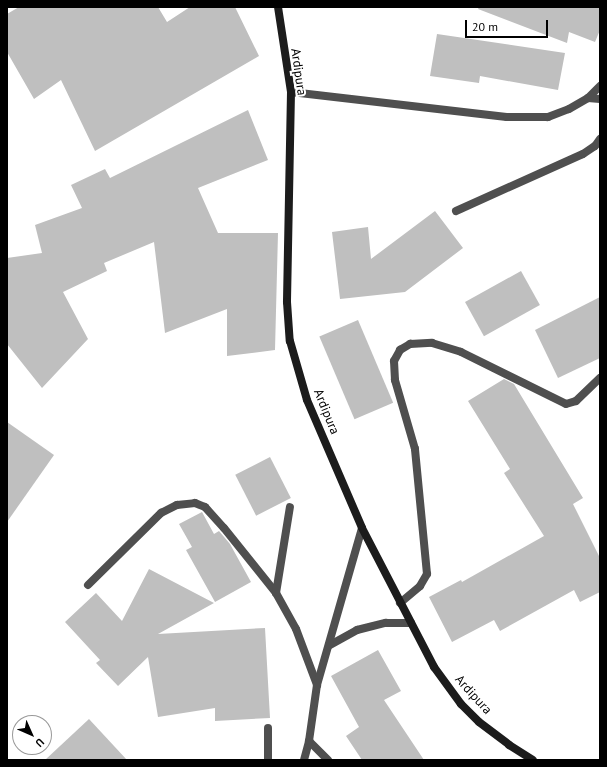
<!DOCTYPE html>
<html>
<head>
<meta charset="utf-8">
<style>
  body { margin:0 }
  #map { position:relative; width:607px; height:767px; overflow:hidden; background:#fff; font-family:"PT Sans",sans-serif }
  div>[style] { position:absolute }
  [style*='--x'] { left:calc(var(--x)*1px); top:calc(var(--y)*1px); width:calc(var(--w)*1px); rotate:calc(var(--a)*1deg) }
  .building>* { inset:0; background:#bfbfbf; transform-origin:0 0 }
  .lane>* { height:8px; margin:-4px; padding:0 4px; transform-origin:4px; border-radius:4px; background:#4f4f4f }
  .street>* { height:8px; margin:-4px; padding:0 4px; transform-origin:4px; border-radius:4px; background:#4f4f4f }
  .secondary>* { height:8px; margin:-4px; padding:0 4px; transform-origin:4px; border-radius:4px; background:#1c1c1c }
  span { translate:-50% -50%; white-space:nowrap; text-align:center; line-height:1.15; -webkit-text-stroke:4px #fff; paint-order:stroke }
  .street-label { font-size:13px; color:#000 }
  .frame { position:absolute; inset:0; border:8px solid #000; pointer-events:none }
  .north { position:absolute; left:12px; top:715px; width:40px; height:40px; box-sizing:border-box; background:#fff; border:1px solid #999; border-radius:50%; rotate:135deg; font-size:11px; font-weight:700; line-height:16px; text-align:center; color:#000 }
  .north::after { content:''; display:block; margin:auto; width:14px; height:18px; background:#000; clip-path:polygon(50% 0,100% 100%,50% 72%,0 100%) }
  .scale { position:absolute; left:465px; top:20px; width:83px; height:18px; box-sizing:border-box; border:2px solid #000; border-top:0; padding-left:5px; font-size:12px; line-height:14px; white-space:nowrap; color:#000; -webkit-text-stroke:3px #fff; paint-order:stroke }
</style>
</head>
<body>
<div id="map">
  <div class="building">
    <div style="clip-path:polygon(19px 7px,158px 7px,167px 22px,190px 7px,235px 7px,259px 56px,95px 151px,61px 80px,34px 99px,7px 52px,7px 14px)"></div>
    <div style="clip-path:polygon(479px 7px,600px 7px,600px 30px,595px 42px,569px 32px,567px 43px,478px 9px)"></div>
    <div style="clip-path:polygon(437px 34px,565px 53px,558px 90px,480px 76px,479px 83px,430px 76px)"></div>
    <div style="clip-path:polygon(248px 110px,268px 160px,198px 188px,218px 233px,278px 233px,275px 350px,227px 356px,227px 309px,165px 333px,154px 242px,104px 263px,107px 271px,63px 292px,88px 339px,42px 388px,7px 344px,7px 258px,42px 253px,35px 225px,82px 208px,71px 185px,105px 169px,110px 178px)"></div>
    <div style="clip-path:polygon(435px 211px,463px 248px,405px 292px,340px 299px,332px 232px,368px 227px,371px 259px)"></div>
    <div style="left:521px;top:271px;width:39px;height:64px;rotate:61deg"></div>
    <div style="clip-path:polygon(600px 297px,600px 358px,558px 378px,535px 330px)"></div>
    <div style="left:358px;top:320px;width:90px;height:42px;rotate:67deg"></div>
    <div style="clip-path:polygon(504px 379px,514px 384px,583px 498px,573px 504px,600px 558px,600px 592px,580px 602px,574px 590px,500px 631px,494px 620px,452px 642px,429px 597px,461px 580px,462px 582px,544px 536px,504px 473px,510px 469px,468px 401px)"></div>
    <div style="clip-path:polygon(7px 422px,54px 455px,7px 522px)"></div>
    <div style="left:270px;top:457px;width:46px;height:39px;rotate:63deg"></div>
    <div style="clip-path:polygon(202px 512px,214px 534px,219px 531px,230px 544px,251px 582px,215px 602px,186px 550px,192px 547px,179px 524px)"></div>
    <div style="clip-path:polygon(149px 569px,214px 603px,158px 634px,265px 628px,270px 718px,215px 721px,215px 708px,158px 717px,148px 657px,118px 686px,96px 663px,100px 660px,65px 622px,96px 593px,122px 621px)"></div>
    <div style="clip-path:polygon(378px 650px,401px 691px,384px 700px,424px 760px,362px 760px,346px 736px,359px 727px,331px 676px)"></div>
    <div style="clip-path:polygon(89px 719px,127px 760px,45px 760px)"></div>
  </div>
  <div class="lane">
    <div style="--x:88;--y:585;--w:103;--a:-44.6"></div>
    <div style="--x:161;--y:513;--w:18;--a:-27"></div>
    <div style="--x:177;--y:505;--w:18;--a:-6"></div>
    <div style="--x:195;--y:503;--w:11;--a:22"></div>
    <div style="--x:205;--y:507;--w:28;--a:48"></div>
    <div style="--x:224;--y:528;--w:83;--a:51.3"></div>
    <div style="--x:276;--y:593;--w:41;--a:60.9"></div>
    <div style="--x:296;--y:629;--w:60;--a:69.4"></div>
    <div style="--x:276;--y:593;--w:87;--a:-80.8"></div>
    <div style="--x:268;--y:760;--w:32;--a:-90"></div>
  </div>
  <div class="street">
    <div style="--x:291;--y:92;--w:217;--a:6.6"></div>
    <div style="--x:507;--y:117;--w:41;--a:0"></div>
    <div style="--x:548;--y:117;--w:22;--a:-21"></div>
    <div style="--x:569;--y:109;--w:22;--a:-30"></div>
    <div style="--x:588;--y:98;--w:17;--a:-45"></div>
    <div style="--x:588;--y:98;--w:12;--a:5"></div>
    <div style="--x:456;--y:211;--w:139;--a:-24.2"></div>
    <div style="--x:583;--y:154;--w:14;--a:-34"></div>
    <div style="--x:595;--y:146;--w:9;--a:-54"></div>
    <div style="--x:400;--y:603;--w:26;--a:-40"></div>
    <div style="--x:420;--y:586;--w:14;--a:-60"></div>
    <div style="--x:427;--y:574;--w:126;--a:-95.5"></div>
    <div style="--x:415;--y:449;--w:72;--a:-106.2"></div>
    <div style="--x:395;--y:380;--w:19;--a:-93"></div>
    <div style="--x:394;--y:361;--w:13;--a:-61"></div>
    <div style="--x:400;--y:350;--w:12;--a:-31"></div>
    <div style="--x:410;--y:344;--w:22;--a:-3"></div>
    <div style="--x:432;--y:343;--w:30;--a:17"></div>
    <div style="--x:461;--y:352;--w:117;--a:26.3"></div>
    <div style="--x:566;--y:404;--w:10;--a:-17"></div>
    <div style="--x:576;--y:401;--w:33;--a:-44"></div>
    <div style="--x:330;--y:645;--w:31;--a:-29"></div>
    <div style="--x:357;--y:630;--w:30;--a:-14"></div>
    <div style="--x:386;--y:623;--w:25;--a:0"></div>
    <div style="--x:309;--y:741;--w:27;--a:45"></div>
    <div style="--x:304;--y:760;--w:20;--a:-75"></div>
    <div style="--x:309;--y:741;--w:57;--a:-81.9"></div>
    <div style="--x:317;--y:685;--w:163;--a:-74"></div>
  </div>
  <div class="secondary">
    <div style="--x:278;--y:7;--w:86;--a:81.3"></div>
    <div style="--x:291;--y:92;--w:210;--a:91.1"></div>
    <div style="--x:287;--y:302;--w:39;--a:86"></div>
    <div style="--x:290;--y:341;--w:61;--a:73.9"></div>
    <div style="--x:307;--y:400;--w:139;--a:66.7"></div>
    <div style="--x:362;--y:528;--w:157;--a:62.6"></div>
    <div style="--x:434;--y:667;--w:46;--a:53.9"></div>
    <div style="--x:461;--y:704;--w:25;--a:45"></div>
    <div style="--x:479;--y:722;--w:38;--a:37"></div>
    <div style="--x:509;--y:745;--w:28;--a:32"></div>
  </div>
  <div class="street-label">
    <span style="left:298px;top:72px;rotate:82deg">Ardipura</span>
    <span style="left:326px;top:412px;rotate:68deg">Ardipura</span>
    <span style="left:473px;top:695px;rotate:48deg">Ardipura</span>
  </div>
  <div class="frame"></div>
  <div class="north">U</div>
  <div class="scale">20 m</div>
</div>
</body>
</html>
